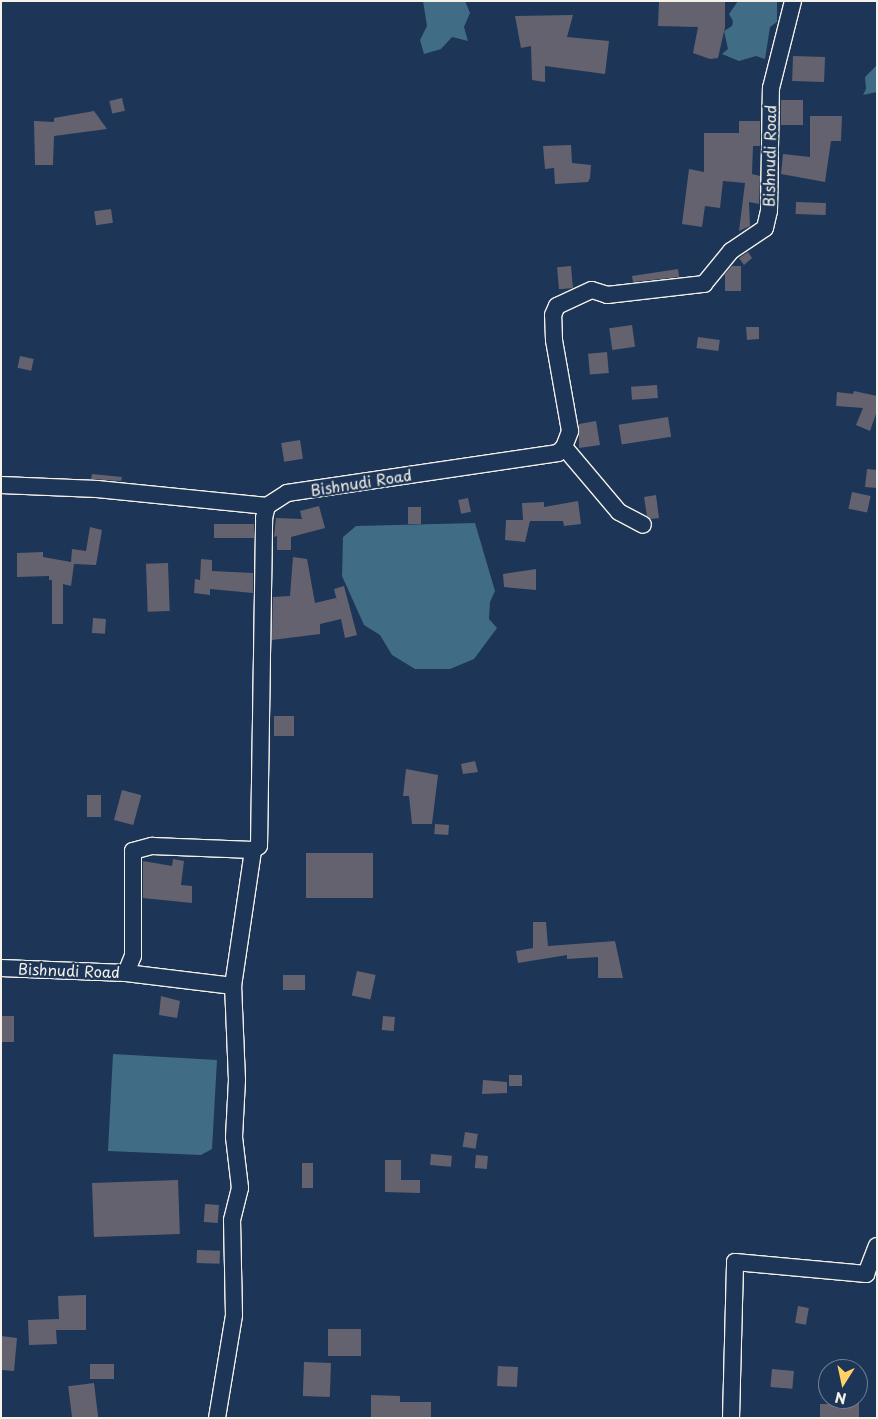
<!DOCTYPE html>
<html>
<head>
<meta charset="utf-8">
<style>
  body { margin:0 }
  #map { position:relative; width:878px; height:1419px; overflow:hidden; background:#1d3557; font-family:"Playpen Sans",sans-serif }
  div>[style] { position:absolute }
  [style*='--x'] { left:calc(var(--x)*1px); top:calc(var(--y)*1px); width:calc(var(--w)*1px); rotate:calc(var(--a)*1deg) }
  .water>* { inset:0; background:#406c86 }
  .building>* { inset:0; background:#656270; transform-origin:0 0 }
  .roads { filter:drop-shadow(1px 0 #f4f1e8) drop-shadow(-1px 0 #f4f1e8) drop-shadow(0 1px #f4f1e8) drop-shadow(0 -1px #f4f1e8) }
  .minor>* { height:16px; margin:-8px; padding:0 8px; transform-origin:8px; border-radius:8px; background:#1d3557 }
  span { translate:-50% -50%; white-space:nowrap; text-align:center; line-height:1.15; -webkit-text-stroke:4.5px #1d3557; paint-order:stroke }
  .street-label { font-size:15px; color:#f4f1e8 }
  .frame { position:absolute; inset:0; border:2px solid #f4f1e8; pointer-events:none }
  .north { position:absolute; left:818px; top:1359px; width:50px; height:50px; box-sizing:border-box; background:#1d3557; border:1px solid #738091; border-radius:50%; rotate:190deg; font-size:14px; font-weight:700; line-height:20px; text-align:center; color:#f4f1e8 }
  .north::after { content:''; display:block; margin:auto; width:18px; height:22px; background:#ffd166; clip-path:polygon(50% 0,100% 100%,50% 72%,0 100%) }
</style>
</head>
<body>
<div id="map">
  <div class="water">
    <div style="clip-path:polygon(423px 1px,465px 1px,470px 13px,464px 27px,468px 41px,452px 37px,441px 49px,424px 54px,420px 40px,427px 26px)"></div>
    <div style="clip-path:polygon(738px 1px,777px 1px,777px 22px,770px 27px,765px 59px,756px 56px,739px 61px,722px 54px,728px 49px,724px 31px,732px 26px,733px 21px,729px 14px)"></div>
    <div style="clip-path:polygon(877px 65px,877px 92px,863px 95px,866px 89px,865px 77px)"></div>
    <div style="clip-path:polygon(475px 523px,495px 591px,490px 602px,489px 619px,497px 628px,474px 659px,450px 669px,415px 669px,392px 655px,380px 635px,364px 625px,342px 576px,343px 537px,356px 526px)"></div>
    <div style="clip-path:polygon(113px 1054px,217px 1060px,212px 1149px,201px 1155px,108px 1151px)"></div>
  </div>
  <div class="building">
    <div style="clip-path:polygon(659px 1px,725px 1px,725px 27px,718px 58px,710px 59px,693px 53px,698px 27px,658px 26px)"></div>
    <div style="clip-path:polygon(573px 15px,567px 37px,609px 41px,605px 74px,545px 66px,545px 82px,532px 80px,531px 46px,521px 48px,515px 16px)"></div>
    <div style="left:793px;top:56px;width:32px;height:25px;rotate:2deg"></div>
    <div style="left:122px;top:98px;width:13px;height:13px;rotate:77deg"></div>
    <div style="left:781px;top:100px;width:22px;height:25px"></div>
    <div style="clip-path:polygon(94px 111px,107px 129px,54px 136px,53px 165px,35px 165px,34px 121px,54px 122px,54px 118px)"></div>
    <div style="clip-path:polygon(810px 116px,842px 116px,841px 141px,831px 141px,825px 182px,781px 174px,783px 154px,810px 157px)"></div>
    <div style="clip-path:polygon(739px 121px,760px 121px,760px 146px,753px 146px,752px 174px,760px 176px,759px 204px,749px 202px,750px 226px,739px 231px,745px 183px,723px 181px,720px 208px,705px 206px,702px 227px,682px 224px,689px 169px,704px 172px,704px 133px,739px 133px)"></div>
    <div style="clip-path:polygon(571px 145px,572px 163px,591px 165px,590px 178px,588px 182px,555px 184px,554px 168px,545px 169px,543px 146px)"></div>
    <div style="left:796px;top:202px;width:30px;height:12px;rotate:2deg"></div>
    <div style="left:111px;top:209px;width:14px;height:17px;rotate:82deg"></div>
    <div style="clip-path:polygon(748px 252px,752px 258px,744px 265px,739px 258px)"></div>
    <div style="left:571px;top:266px;width:22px;height:14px;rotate:85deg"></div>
    <div style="clip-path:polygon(732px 266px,741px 266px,741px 291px,725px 291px,725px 274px)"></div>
    <div style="clip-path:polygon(678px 269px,679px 277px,633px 282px,632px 276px)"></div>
    <div style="left:632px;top:325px;width:22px;height:23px;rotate:82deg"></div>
    <div style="clip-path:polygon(746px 327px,759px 327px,759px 339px,747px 340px)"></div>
    <div style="left:698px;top:337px;width:22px;height:11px;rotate:8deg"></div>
    <div style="left:607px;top:352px;width:21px;height:19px;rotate:85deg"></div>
    <div style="left:20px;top:356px;width:14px;height:12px;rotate:12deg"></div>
    <div style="left:657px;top:385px;width:13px;height:26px;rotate:86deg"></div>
    <div style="clip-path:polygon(854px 391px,877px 396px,877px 411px,870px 431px,856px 425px,863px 408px,836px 406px,837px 392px,853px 394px)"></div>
    <div style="left:668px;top:417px;width:20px;height:50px;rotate:81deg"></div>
    <div style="clip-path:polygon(596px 421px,600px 445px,579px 448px,579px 424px)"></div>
    <div style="left:300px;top:440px;width:19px;height:19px;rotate:81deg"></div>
    <div style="clip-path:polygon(867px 469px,877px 470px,877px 488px,865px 487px)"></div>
    <div style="clip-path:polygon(92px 474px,122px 477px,121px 481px,91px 479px)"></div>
    <div style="left:852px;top:492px;width:19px;height:17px;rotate:12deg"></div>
    <div style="clip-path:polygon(656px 495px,659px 518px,651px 519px,647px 516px,644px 497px)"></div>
    <div style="left:468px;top:498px;width:14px;height:10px;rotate:78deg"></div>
    <div style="clip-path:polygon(578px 501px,581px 524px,564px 526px,563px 521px,530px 521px,525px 542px,505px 540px,506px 520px,523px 520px,522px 503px,544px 502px,544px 507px)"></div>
    <div style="clip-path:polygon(319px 506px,325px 528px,291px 537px,291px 550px,277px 550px,277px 536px,274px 537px,276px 518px,302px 519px,300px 511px)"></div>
    <div style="left:408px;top:507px;width:13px;height:17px"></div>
    <div style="left:254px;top:524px;width:14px;height:40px;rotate:90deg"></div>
    <div style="clip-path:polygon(90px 527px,102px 530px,96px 565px,74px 564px,71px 586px,63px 584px,63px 624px,52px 624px,52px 580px,49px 580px,49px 576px,17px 577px,17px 553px,43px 552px,43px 557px,71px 562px,72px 549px,86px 551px)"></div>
    <div style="clip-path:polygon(293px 557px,307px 559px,315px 603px,336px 598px,338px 605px,334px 589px,344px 586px,357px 635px,345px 638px,341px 619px,320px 624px,320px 634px,272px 640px,273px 597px,290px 596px)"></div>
    <div style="clip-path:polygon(201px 559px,212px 560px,212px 571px,253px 573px,253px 593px,210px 589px,210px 595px,194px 593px,195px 579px,200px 580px)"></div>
    <div style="left:168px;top:563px;width:48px;height:22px;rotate:88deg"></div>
    <div style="clip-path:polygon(536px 569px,536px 590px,504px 587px,503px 574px)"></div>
    <div style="left:93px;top:618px;width:13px;height:15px;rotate:4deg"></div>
    <div style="left:274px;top:716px;width:20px;height:20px"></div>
    <div style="clip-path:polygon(475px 761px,478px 772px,463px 774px,461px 764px)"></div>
    <div style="clip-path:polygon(406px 769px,438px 775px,432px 824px,412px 824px,409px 796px,403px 796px)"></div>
    <div style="left:122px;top:790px;width:20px;height:31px;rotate:15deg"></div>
    <div style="left:87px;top:795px;width:14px;height:22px"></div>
    <div style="left:435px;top:824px;width:14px;height:10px;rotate:4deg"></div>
    <div style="left:306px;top:853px;width:67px;height:45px"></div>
    <div style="clip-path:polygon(173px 859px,184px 861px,181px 885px,192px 886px,192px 903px,143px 898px,143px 861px,172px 866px)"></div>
    <div style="clip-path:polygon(533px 922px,546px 922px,548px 946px,615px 941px,623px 978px,598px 978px,598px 957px,567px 959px,567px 955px,518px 963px,516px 951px,533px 948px)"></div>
    <div style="left:357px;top:971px;width:19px;height:25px;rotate:12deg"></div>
    <div style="left:283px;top:975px;width:22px;height:15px"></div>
    <div style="clip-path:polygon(161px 996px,180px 1001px,177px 1018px,159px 1015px)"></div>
    <div style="left:1px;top:1016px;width:13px;height:26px"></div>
    <div style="left:383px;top:1016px;width:12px;height:14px;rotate:5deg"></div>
    <div style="left:509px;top:1075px;width:13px;height:11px"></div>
    <div style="clip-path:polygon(483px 1080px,507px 1082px,507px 1093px,482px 1094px)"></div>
    <div style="left:465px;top:1132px;width:13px;height:15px;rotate:9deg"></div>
    <div style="left:431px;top:1154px;width:21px;height:11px;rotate:5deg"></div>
    <div style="left:476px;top:1155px;width:12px;height:13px;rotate:5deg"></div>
    <div style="clip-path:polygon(385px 1160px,401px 1160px,401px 1180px,420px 1180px,420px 1193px,385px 1192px)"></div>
    <div style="left:302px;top:1163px;width:11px;height:25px"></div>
    <div style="left:178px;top:1180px;width:54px;height:86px;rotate:88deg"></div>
    <div style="left:205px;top:1204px;width:14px;height:18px;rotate:4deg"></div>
    <div style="left:197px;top:1250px;width:23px;height:13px;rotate:2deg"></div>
    <div style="clip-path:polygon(86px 1295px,86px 1330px,56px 1330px,57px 1344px,29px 1345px,28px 1320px,59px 1319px,58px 1296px)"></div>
    <div style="left:798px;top:1306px;width:11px;height:17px;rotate:10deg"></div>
    <div style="left:328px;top:1329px;width:33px;height:27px"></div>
    <div style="clip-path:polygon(1px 1336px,17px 1338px,14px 1371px,1px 1370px)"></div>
    <div style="left:304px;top:1362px;width:27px;height:34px;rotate:2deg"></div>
    <div style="left:90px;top:1364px;width:24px;height:15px"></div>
    <div style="left:498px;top:1366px;width:20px;height:20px;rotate:3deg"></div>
    <div style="left:772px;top:1369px;width:22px;height:18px;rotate:5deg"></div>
    <div style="left:94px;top:1383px;width:35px;height:26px;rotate:83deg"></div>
    <div style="clip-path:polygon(371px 1395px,400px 1396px,400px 1402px,431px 1402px,431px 1418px,371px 1418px)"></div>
    <div style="clip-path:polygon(839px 1399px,859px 1399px,859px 1418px,820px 1418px,820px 1404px,839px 1404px)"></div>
  </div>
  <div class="roads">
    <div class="minor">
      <div style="--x:564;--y:447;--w:85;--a:49.8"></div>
      <div style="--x:619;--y:512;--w:27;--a:28"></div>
      <div style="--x:1;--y:485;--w:96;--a:2.4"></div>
      <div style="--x:97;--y:489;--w:171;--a:5.7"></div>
      <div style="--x:1;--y:968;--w:125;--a:2.3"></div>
      <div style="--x:126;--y:973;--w:18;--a:-68"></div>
      <div style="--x:133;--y:956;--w:105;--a:-90"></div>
      <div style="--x:133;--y:851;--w:20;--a:-15"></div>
      <div style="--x:152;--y:846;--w:101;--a:2.3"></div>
      <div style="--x:253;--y:850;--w:7;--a:-34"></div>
      <div style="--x:259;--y:846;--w:328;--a:-89.1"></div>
      <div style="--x:264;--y:518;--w:12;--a:-76"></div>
      <div style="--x:267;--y:506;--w:24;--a:-33"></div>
      <div style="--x:287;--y:493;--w:274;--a:-8.4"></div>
      <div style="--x:558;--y:453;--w:8;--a:-45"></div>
      <div style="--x:564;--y:447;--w:17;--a:-69"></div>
      <div style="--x:570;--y:431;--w:92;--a:-100"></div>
      <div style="--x:554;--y:340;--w:25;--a:-92"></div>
      <div style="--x:553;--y:315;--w:10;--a:-66"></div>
      <div style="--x:557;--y:306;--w:38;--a:-25"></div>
      <div style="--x:592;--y:290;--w:16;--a:18"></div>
      <div style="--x:607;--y:295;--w:98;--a:-6.5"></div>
      <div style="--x:704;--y:284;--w:43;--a:-50.7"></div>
      <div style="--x:731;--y:251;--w:41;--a:-34.1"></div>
      <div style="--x:765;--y:228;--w:17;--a:-77"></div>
      <div style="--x:769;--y:211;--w:123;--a:-89.1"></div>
      <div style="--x:771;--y:88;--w:90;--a:-75.8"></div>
      <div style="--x:126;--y:973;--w:108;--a:6.9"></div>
      <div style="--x:217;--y:1418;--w:104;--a:-80.6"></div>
      <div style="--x:234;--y:1315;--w:95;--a:-91.2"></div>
      <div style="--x:232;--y:1220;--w:33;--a:-76"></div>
      <div style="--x:240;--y:1188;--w:51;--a:-96.7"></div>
      <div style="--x:234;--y:1137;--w:57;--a:-87"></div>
      <div style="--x:237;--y:1080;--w:94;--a:-92.4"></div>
      <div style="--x:233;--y:986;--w:137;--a:-81.6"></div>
      <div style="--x:731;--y:1418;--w:156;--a:-88.5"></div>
      <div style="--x:735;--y:1262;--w:132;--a:5.2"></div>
      <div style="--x:866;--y:1274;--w:30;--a:-69"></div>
    </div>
  </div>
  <div class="street-label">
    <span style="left:769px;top:156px;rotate:-89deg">Bishnudi Road</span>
    <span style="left:361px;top:482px;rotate:-9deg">Bishnudi Road</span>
    <span style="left:69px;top:970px;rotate:2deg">Bishnudi Road</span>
  </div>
  <div class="frame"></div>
  <div class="north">N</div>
</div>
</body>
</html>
